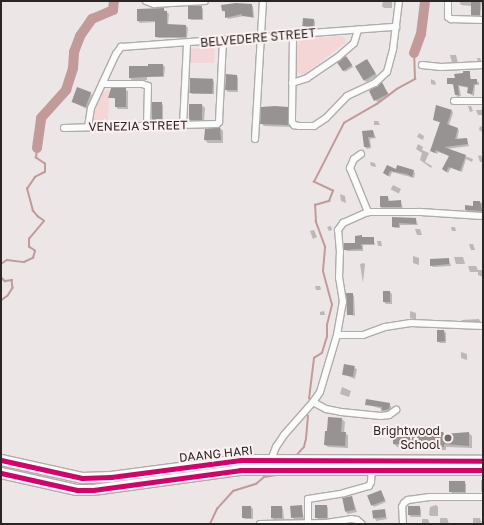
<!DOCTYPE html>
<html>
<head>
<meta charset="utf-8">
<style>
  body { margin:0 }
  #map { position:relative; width:484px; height:525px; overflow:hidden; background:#ece6e6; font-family:"Golos Text",sans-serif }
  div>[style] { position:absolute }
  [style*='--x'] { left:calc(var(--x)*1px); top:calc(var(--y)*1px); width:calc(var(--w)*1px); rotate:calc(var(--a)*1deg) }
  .green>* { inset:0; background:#f5d6d6 }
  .shadow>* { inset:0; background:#0003; transform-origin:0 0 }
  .stream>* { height:1.5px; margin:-0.75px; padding:0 0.75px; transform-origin:0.75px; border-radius:0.75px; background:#c29a9a }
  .river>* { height:10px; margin:-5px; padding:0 5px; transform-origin:5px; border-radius:5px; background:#c29a9a }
  .building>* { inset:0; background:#989393; transform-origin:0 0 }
  .roads { filter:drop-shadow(1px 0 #b1acac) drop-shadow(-1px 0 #b1acac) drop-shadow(0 1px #b1acac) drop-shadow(0 -1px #b1acac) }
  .street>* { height:6px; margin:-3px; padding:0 3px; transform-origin:3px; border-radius:3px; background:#fcfbfb }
  .primary>* { height:10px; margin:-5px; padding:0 5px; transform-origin:5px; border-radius:5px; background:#fcfbfb }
  .cycleway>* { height:5px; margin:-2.5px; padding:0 2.5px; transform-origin:2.5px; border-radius:2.5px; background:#d6006c }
  .dots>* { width:11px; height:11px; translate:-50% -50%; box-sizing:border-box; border:2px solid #fcf0f0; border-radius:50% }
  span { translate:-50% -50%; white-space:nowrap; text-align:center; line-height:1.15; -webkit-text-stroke:4px #fcf0f0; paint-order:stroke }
  .street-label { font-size:12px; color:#2b2626 }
  .poi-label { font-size:12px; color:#2b2626 }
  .right { translate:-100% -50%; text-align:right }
  .frame { position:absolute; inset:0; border:2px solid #2b2626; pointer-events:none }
</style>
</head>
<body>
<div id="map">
  <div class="green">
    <div style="clip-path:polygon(342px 36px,346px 40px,345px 43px,304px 75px,296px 72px,297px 44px,300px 39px)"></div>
    <div style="clip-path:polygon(212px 47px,215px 50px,214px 63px,187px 63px,190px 49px)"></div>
    <div style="clip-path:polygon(109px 89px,108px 123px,96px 122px,92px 118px,92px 114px,99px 94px)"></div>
  </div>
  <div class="shadow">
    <div style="clip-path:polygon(383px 1px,392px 1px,392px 8px,384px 8px,382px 6px)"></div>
    <div style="clip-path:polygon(459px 1px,482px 1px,480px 17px,473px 17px,471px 15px,472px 6px,461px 5px)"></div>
    <div style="clip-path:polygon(251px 5px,253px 7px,254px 18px,244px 16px,228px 19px,226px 12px,223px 11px)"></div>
    <div style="clip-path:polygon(201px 7px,203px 9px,203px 20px,191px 20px,189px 18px)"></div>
    <div style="clip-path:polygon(163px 9px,169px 14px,168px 25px,186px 26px,188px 28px,187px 38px,158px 38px,156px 36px,156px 22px,140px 23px,138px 21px)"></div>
    <div style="clip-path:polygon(314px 20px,315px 22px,315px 29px,304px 26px)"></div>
    <div style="clip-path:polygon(450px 55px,456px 55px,458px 63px,452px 63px)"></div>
    <div style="clip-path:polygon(477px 58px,480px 58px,482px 62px,478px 62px)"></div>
    <div style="clip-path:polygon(348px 59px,353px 67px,345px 72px,344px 70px)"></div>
    <div style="clip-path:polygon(368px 62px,377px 76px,367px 82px,365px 81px)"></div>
    <div style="clip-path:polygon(163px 65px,165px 67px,164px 77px,147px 77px,147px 80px,132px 80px,130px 78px,130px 67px)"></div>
    <div style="clip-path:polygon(470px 73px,471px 80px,479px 82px,479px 85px,475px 85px,474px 96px,468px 93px,469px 88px,459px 86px,461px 96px,457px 97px,454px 85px,448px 83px)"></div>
    <div style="clip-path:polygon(237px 76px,238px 78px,238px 92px,228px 92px,226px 90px)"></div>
    <div style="clip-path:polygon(431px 79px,435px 81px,436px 85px,431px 84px)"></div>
    <div style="clip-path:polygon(213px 80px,214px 82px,214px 94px,192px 94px,190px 92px)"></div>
    <div style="left:382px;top:84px;width:14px;height:14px;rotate:56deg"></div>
    <div style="clip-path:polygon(126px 90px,128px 91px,128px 109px,118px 109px,116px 107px,116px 99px,110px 97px)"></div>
    <div style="clip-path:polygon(90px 93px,92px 95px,87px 109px,73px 102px)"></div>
    <div style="clip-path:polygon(161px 103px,163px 105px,163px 122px,154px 123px,153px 121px)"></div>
    <div style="clip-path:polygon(202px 105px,205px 108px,204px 122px,192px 122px,189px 119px)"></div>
    <div style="clip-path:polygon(468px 106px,471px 106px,473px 111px,470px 112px)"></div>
    <div style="clip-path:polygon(287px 108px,290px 111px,291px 127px,264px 126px,261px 123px)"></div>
    <div style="clip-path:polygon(476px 110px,482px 110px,483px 115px,478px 115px)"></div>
    <div style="clip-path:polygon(452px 111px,453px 113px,449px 125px,459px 130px,457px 140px,466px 139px,469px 146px,446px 149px,473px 159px,472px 162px,466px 159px,462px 172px,451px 168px,448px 173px,445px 171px,450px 156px,438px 152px,437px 154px,431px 151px,441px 123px,434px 120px)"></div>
    <div style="clip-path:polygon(374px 121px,378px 121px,380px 125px,374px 125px)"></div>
    <div style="clip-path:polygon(480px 126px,483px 128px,483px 132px,479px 130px)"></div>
    <div style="clip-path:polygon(220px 128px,223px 131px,223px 143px,208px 143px,205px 140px,206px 130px)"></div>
    <div style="clip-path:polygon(373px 131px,376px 138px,370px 139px,371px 148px,367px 149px,365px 147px,363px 132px)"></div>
    <div style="clip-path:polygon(419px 133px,424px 136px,423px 140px,417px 137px)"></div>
    <div style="clip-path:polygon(418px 144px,423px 147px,422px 150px,429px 153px,425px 162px,432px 166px,431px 168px,420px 160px,422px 153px,416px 149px)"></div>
    <div style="clip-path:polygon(481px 155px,483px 162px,480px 162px,478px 156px)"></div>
    <div style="clip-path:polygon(370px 162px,375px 163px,376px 167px,371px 166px)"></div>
    <div style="clip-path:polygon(387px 166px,397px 170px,413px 171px,415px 173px,414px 178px,392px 172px,390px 177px,384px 173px)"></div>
    <div style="left:393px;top:185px;width:9px;height:5px;rotate:27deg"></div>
    <div style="clip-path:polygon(340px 194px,345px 196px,346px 203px,341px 201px)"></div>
    <div style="clip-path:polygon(388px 197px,390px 202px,401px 201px,403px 209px,382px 209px,381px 207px)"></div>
    <div style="clip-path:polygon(474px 202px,483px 203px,483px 213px,468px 212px,466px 210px,474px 207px)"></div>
    <div style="clip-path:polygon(393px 218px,416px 219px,418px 225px,400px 225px,400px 228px,395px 228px,393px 227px)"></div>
    <div style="clip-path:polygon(331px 226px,332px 230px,329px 231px,327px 227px)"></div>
    <div style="clip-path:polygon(451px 227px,455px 227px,456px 231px,452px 231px)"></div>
    <div style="clip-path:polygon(415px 229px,420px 229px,422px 235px,417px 235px)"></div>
    <div style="clip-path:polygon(314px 230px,317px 237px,313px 239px,310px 231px)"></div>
    <div style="clip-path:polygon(361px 236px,363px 238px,373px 238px,375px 245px,363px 245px,363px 251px,347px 251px,345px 249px,356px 244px)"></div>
    <div style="clip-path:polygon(377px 241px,381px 241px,382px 246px,378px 246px)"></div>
    <div style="clip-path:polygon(469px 244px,473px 244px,475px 250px,471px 250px)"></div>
    <div style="clip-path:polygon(413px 256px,419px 258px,419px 265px,413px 263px)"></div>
    <div style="clip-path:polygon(454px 257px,463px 257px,465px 264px,456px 264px)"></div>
    <div style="clip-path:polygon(449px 259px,451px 266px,433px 267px,431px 265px)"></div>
    <div style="clip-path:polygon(364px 263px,365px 264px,363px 283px,360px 264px)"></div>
    <div style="clip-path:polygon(468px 266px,476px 266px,478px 270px,483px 270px,483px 277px,478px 275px,478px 272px,470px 272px)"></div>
    <div style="clip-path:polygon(315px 286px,320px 286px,321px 290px,316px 290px)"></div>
    <div style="clip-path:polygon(384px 292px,390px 292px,392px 294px,392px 304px,386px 304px,384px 302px)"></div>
    <div style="clip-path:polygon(352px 294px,354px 296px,355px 316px,348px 314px)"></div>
    <div style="clip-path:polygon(410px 311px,416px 313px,416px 320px,410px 318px)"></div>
    <div style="clip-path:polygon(320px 312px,324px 311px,325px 315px,320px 315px)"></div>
    <div style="clip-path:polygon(479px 319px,481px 323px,463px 322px,461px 320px)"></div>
    <div style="clip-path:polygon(444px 331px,446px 333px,446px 343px,440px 343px,438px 341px)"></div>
    <div style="clip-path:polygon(461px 352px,467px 354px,467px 360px,461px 358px)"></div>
    <div style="clip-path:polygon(345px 365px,357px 369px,355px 379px,343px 374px)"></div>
    <div style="clip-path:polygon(342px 387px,351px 391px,349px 397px,340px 394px)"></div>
    <div style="clip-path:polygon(366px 404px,389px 404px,391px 406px,391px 411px,384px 412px,382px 409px)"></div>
    <div style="clip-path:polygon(329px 418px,342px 419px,345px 422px,344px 433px,348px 435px,348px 448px,328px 447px,325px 445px)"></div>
    <div style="clip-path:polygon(469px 433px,472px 436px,472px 448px,446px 447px,446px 450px,435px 450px,433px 448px,397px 447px,394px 444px,445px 435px)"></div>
    <div style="clip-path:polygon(481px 480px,483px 480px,483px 493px,481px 491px)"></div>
    <div style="clip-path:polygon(464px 482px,466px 484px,466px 493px,452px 493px,450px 491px)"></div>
    <div style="clip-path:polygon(380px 491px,386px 502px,374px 507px,373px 505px)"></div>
    <div style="clip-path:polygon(352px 497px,357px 512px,348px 514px,346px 512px)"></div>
    <div style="clip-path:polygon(436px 505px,438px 507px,438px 516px,431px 516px,429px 515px,430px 507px)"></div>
    <div style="clip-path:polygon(301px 506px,304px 519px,294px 520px,291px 507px)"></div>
    <div style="clip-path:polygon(326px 506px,328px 508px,328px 519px,318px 519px,316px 517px)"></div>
    <div style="clip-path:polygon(251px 507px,253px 509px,253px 519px,245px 519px,243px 517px)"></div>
    <div style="clip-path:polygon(282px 507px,283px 509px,284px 519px,274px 520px,272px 518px)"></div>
    <div style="clip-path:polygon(419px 507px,421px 509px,421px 517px,411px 517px,409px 515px)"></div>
    <div style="clip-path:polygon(384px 510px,387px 519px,376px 521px,373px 512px)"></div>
    <div style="clip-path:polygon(440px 518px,447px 518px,449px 524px,440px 524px)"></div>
    <div style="clip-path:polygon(473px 518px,480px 518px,482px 524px,473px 524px)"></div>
    <div style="clip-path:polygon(422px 519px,428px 519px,430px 524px,422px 524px)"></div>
  </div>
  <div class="stream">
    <div style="--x:1;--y:264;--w:7;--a:-34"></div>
    <div style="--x:7;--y:260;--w:17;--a:7"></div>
    <div style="--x:24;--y:262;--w:10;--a:-24"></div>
    <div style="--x:33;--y:258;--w:7;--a:-74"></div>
    <div style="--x:35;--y:251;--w:7;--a:-146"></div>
    <div style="--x:29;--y:247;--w:8;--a:-90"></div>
    <div style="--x:29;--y:239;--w:23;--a:-50"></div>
    <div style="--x:44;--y:221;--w:7;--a:-146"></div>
    <div style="--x:38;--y:217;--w:8;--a:-130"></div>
    <div style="--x:33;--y:211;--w:23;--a:-105"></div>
    <div style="--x:27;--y:189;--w:14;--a:-56"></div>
    <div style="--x:35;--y:177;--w:11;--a:-27"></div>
    <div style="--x:45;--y:172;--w:8;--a:-90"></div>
    <div style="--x:45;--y:164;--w:11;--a:-146"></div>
    <div style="--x:36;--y:158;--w:10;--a:-84"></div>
    <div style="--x:1;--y:277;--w:6;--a:45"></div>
    <div style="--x:5;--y:281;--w:7;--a:-8"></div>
    <div style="--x:12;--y:280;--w:8;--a:83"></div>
    <div style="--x:13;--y:288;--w:9;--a:122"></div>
    <div style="--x:8;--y:296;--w:9;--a:144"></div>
    <div style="--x:309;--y:399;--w:41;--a:-83"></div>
    <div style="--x:314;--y:358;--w:9;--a:-32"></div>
    <div style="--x:322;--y:353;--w:17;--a:-73"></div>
    <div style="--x:327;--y:337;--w:12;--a:-90"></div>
    <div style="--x:327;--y:325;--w:21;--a:-76"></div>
    <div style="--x:332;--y:305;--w:35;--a:-105"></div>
    <div style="--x:323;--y:271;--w:24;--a:-85"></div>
    <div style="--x:325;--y:247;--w:27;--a:-110"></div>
    <div style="--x:316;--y:222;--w:17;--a:-93"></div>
    <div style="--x:315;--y:205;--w:15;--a:-16"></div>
    <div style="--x:329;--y:201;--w:11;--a:-68"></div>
    <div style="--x:333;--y:191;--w:21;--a:-155"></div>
    <div style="--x:314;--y:182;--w:66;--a:-63"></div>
    <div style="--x:344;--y:123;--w:38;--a:-30"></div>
    <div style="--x:377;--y:104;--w:25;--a:-37"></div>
    <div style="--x:397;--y:89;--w:21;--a:-29"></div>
    <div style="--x:415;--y:79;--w:26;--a:-92"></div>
    <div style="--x:295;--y:457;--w:13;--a:-48"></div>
    <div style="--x:304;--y:447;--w:8;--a:-76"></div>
    <div style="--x:306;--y:439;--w:23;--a:-85"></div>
    <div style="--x:210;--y:524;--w:17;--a:-65"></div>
    <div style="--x:217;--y:509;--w:24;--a:-48"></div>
    <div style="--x:233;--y:491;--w:24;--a:-17"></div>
    <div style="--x:256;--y:484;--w:11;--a:-41"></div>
    <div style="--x:264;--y:477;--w:19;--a:-9"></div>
  </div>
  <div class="river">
    <div style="--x:414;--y:53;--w:20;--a:-70"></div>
    <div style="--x:421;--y:34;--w:33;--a:-83"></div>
    <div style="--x:37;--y:148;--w:30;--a:-82"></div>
    <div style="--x:41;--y:118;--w:38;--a:-48"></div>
    <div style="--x:66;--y:90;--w:23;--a:-72"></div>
    <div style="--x:73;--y:68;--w:16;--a:-86"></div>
    <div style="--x:74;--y:52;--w:17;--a:-69"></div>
    <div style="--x:80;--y:36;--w:21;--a:-55"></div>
    <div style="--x:92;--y:19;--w:23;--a:-23"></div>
    <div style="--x:113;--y:10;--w:9;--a:-84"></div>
  </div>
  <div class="building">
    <div style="left:471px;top:1px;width:9px;height:14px"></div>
    <div style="clip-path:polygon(236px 3px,252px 4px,253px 17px,242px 16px,242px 14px,225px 18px,225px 11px,222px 11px,221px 5px)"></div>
    <div style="left:188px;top:6px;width:14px;height:13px"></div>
    <div style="clip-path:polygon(164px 8px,164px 11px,167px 11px,167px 24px,186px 25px,186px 37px,155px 37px,155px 21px,137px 21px,137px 9px)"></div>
    <div style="left:303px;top:18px;width:11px;height:8px;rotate:5deg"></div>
    <div style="left:346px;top:56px;width:11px;height:11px;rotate:56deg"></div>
    <div style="left:367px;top:59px;width:17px;height:14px;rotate:59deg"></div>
    <div style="clip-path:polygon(148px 64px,163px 64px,163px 76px,129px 78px,129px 66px,148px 66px)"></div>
    <div style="clip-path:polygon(463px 71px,470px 71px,470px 79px,477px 79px,477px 84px,474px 84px,472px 94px,467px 93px,468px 87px,458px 85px,459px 95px,455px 95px,453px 84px,447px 84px,447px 78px,455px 78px,454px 74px,463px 73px)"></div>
    <div style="clip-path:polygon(226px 74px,237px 75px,237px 90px,225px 90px)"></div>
    <div style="left:190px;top:78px;width:23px;height:15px;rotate:2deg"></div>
    <div style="clip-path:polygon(382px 82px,388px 94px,374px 101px,369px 91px)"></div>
    <div style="left:77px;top:87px;width:15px;height:16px;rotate:20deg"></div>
    <div style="clip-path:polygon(111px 88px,126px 88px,126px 107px,115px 107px,115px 98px,108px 98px)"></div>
    <div style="left:152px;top:102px;width:10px;height:19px"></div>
    <div style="left:189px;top:104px;width:13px;height:16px"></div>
    <div style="clip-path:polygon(436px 105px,452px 110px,447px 124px,458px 128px,455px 139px,467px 138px,468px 144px,444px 147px,466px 155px,460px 171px,449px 167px,446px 172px,442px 169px,449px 156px,436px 150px,435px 153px,430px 151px,440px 122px,433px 120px)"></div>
    <div style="clip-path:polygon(275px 106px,288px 107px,288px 125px,260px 124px,261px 107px)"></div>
    <div style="clip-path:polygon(220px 127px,221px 140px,204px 140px,205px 129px)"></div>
    <div style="clip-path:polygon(373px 130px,374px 137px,368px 137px,370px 147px,364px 147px,362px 131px)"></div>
    <div style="clip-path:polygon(387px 165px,396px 169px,397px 165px,414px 170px,412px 177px,407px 174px,390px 171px,388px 176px,383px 173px)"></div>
    <div style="clip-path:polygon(380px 196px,388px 196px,388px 201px,401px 200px,401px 207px,380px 207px)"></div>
    <div style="clip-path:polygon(473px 201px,480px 201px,482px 211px,465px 210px,465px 205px,473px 206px)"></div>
    <div style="clip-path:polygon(392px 217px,416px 218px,416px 224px,399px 223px,399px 227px,392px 227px)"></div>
    <div style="clip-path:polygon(362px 235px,362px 237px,374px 237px,374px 244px,361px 244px,362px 249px,344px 250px,344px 243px,355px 243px,355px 236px)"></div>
    <div style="clip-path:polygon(449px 258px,449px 264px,430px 266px,430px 259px)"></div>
    <div style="left:383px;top:291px;width:7px;height:11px"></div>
    <div style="clip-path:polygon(346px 293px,353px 293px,353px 315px,347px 315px)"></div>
    <div style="clip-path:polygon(437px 330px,444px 330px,445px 341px,437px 342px)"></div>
    <div style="left:344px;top:364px;width:11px;height:11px;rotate:10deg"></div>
    <div style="clip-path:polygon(366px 399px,390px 403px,389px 409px,381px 411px,382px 407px,365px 405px)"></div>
    <div style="clip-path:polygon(328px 417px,342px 418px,341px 432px,346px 432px,345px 446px,324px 445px,325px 431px,327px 431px)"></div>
    <div style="clip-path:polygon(393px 432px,443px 432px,444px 434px,469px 432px,469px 446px,444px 444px,444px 447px,431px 448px,431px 446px,393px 444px)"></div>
    <div style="left:449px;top:481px;width:16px;height:11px"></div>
    <div style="left:381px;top:490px;width:11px;height:15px;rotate:68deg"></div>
    <div style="left:352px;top:496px;width:14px;height:10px;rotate:78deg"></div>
    <div style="left:302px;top:505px;width:12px;height:12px;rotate:85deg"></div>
    <div style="left:315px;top:505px;width:12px;height:13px"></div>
    <div style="left:242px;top:506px;width:9px;height:12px"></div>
    <div style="left:271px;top:506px;width:11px;height:12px"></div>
    <div style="left:408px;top:506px;width:12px;height:9px"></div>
    <div style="left:385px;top:509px;width:8px;height:13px;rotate:83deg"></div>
  </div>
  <div class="roads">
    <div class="street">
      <div style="--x:146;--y:1;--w:9;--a:21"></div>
      <div style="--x:154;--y:4;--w:51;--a:-3.4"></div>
      <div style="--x:448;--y:1;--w:16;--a:90"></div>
      <div style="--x:448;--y:17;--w:4;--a:34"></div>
      <div style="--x:451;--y:19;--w:32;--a:2"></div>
      <div style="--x:293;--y:35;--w:87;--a:90.7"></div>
      <div style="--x:292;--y:122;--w:4;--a:56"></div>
      <div style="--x:294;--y:125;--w:5;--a:11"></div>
      <div style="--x:299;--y:126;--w:15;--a:0"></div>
      <div style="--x:314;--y:126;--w:14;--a:-34"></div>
      <div style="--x:326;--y:118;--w:30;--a:-46"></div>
      <div style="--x:347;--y:96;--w:31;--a:-25"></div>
      <div style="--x:375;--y:83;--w:16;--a:-43"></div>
      <div style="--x:387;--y:72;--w:24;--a:-75"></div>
      <div style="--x:393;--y:49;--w:48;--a:-82.9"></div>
      <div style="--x:422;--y:65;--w:19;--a:6"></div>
      <div style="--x:441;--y:67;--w:42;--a:-2.7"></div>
      <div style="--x:292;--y:83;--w:16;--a:-18"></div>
      <div style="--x:307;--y:78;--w:37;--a:-34"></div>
      <div style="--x:338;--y:57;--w:21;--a:-41"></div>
      <div style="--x:354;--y:43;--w:14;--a:-73"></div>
      <div style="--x:102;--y:84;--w:40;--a:0"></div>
      <div style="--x:142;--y:84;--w:6;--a:18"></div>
      <div style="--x:148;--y:86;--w:41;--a:91.4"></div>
      <div style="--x:454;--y:101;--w:29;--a:0"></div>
      <div style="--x:183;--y:126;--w:82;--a:-87.2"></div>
      <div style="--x:88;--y:127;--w:19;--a:-81"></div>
      <div style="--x:91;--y:108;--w:60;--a:-65.2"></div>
      <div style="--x:116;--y:54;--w:9;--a:-54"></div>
      <div style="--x:121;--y:47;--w:276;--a:-4.2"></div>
      <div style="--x:64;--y:128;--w:153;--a:-1.5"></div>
      <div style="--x:217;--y:124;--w:3;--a:-45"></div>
      <div style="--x:219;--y:122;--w:81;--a:-87.2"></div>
      <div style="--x:255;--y:139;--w:138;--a:-86.7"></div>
      <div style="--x:361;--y:154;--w:9;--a:144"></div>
      <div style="--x:354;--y:159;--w:10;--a:114"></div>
      <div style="--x:350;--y:168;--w:48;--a:67.8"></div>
      <div style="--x:337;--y:335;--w:26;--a:0"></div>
      <div style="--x:363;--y:335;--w:23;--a:-20"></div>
      <div style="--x:385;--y:327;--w:26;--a:-9"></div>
      <div style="--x:411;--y:323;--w:72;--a:2.4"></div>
      <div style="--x:313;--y:402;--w:15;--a:28"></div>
      <div style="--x:326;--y:409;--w:15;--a:11"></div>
      <div style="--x:341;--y:412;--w:40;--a:5.7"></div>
      <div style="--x:381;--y:416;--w:8;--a:-7"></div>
      <div style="--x:389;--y:415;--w:9;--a:-36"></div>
      <div style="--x:271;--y:460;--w:14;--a:-69"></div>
      <div style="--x:276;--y:447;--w:14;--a:-56"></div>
      <div style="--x:284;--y:435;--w:44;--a:-48.7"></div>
      <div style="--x:313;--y:402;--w:12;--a:-55"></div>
      <div style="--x:320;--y:392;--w:59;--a:-73.4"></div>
      <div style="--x:337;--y:335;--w:34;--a:-80"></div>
      <div style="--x:343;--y:302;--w:24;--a:-99"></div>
      <div style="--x:339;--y:278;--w:26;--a:-88"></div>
      <div style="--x:340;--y:252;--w:22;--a:-95"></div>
      <div style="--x:338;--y:230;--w:9;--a:-54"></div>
      <div style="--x:343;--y:223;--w:27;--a:-24"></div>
      <div style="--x:368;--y:212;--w:52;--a:0"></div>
      <div style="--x:420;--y:212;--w:63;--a:3.6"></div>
      <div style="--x:308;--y:523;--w:24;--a:-90"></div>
      <div style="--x:308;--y:499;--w:36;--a:-9"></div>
      <div style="--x:344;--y:493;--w:26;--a:-16"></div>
      <div style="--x:369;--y:486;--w:4;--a:-63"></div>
      <div style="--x:371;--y:482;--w:13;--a:-86"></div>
      <div style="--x:260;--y:524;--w:66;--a:-0.9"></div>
      <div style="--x:326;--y:523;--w:25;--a:-9"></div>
      <div style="--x:351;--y:519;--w:6;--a:9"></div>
      <div style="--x:357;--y:520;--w:6;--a:39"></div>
      <div style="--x:403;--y:524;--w:17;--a:-93"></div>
      <div style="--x:402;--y:507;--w:4;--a:-63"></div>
      <div style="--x:404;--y:503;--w:5;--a:-37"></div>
      <div style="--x:408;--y:500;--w:22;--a:-8"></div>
      <div style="--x:430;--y:497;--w:53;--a:0"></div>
    </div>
    <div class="primary">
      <div style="--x:1;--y:460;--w:83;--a:12.5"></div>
      <div style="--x:82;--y:478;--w:29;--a:-2"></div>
      <div style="--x:111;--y:477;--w:131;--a:-7.5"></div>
      <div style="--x:241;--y:460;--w:242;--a:0.2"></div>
      <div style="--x:1;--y:473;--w:78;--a:12.6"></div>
      <div style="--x:77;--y:490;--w:16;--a:0"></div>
      <div style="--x:93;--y:490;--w:148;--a:-7.7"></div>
      <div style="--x:240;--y:470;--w:243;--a:0"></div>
    </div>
  </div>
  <div class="cycleway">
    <div style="--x:1;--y:460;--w:83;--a:12.5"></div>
    <div style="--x:82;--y:478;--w:29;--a:-2"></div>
    <div style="--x:111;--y:477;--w:131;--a:-7.5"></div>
    <div style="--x:241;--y:460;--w:242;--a:0.2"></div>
    <div style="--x:1;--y:473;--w:78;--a:12.6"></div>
    <div style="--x:77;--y:490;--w:16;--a:0"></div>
    <div style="--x:93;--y:490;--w:148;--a:-7.7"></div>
    <div style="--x:240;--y:470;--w:243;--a:0"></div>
  </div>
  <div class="dots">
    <div style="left:448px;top:438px;background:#6f6969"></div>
  </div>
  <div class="street-label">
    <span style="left:258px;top:38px;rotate:-5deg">BELVEDERE STREET</span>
    <span style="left:138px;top:126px;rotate:-1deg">VENEZIA STREET</span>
    <span style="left:216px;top:454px;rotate:-6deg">DAANG HARI</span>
  </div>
  <div class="poi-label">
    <span class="right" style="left:440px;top:438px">Brightwood<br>School</span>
  </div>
  <div class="frame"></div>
</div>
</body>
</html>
